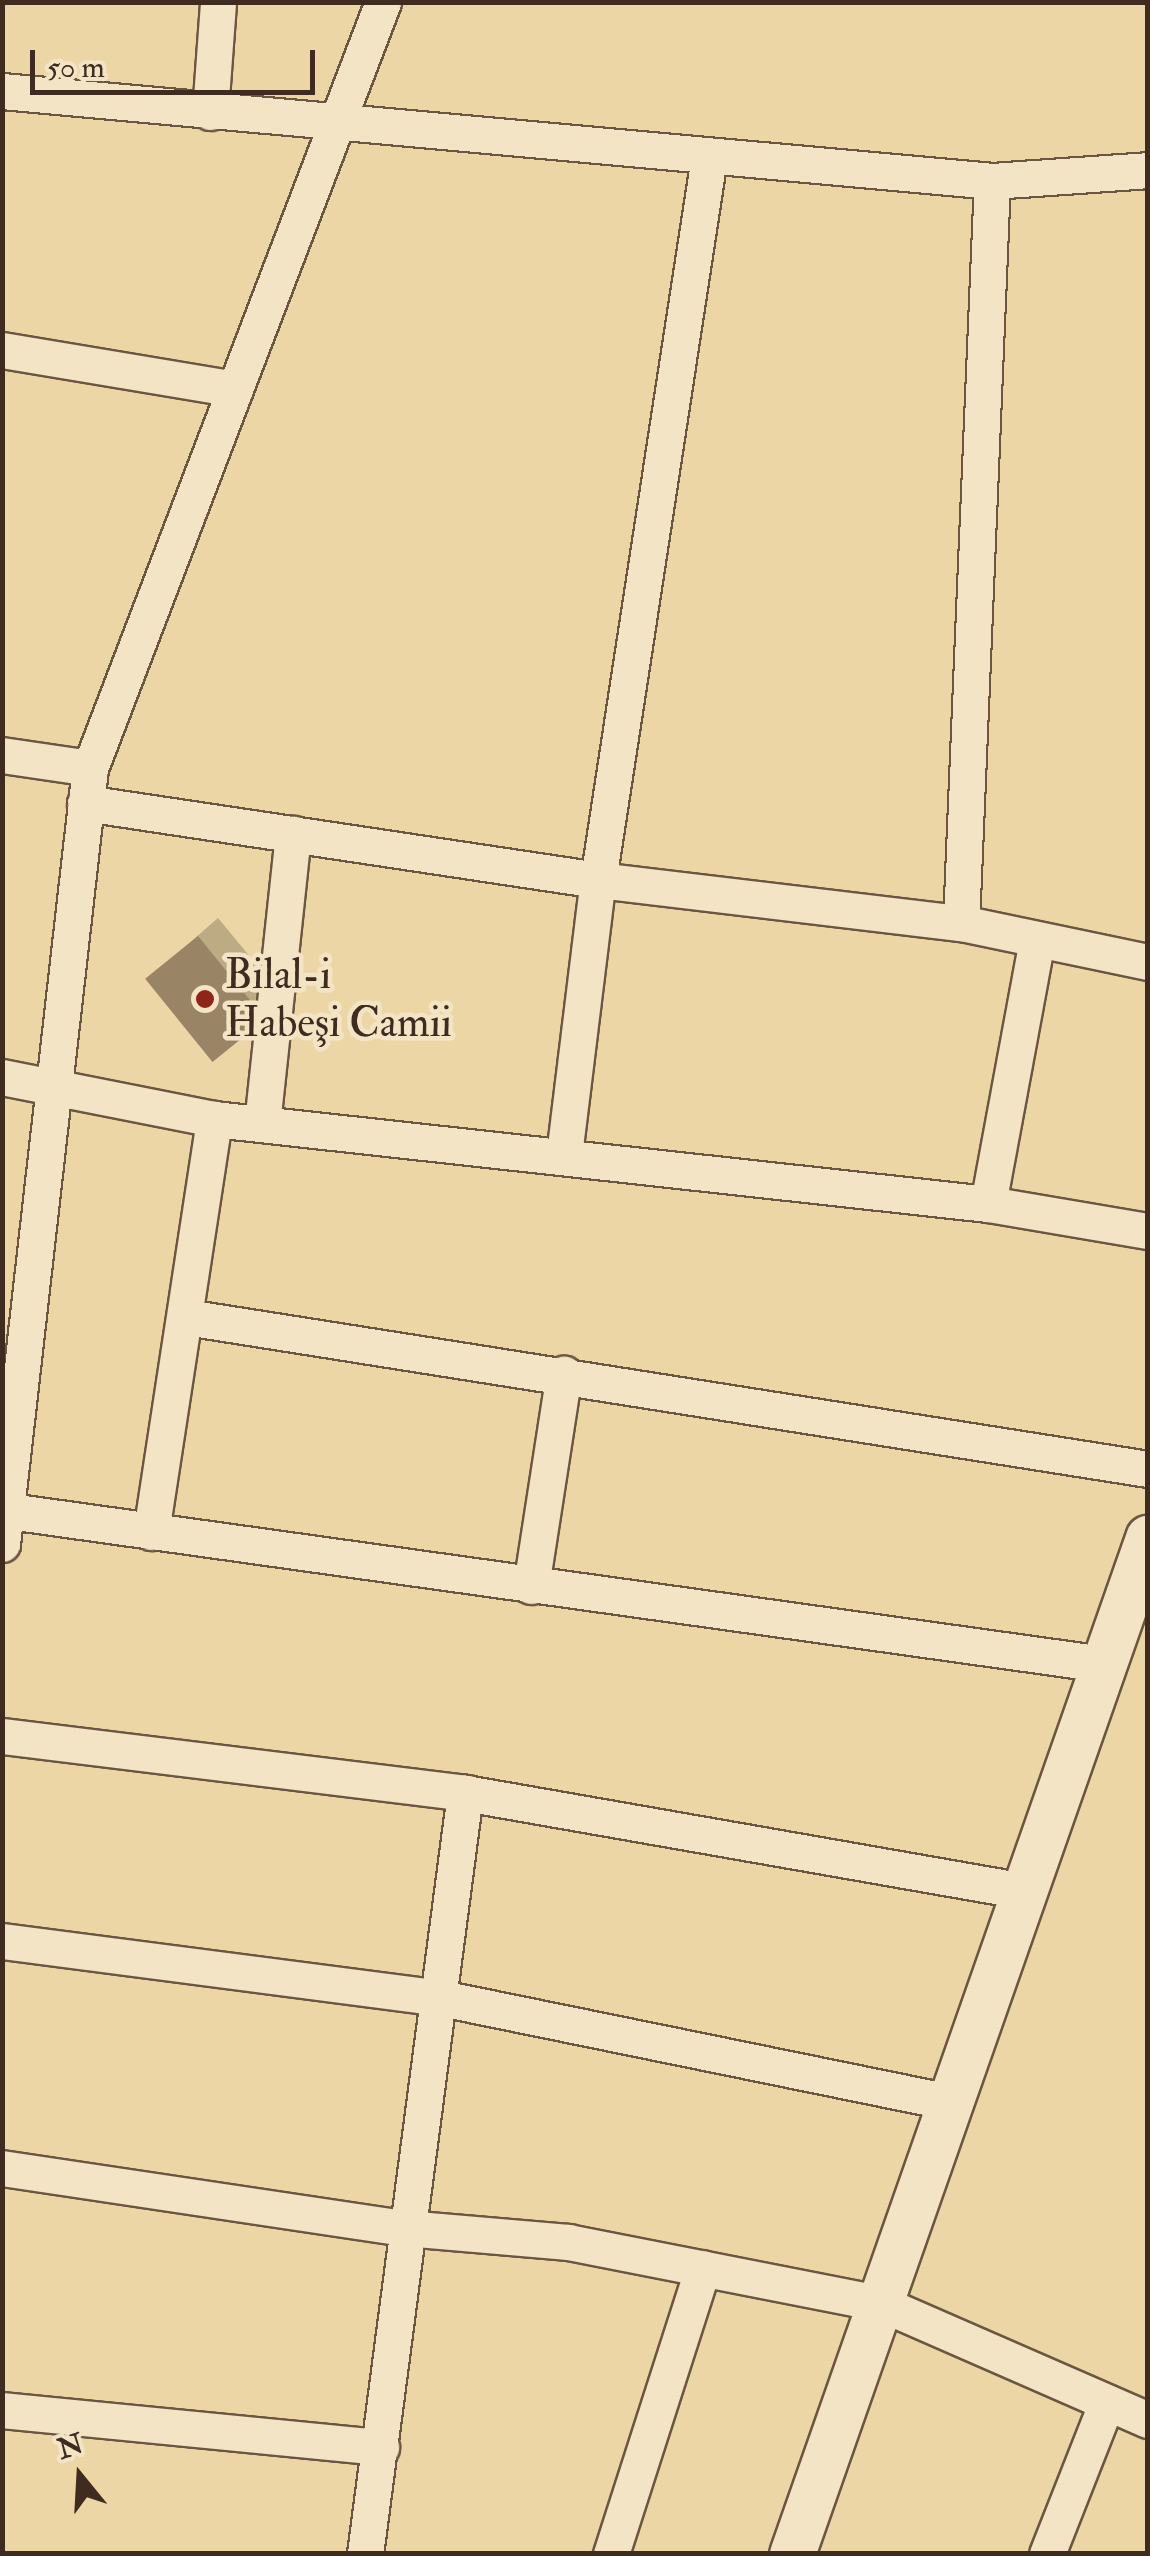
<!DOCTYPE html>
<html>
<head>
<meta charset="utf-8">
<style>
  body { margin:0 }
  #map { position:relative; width:1150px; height:2556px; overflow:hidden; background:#edd6a6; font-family:"IM FELL Double Pica",serif }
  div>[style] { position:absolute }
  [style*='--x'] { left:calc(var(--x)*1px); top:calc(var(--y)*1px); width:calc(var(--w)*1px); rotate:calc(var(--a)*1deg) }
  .shadow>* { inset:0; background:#0003 }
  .building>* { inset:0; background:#998465; transform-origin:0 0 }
  .roads { filter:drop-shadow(2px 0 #6a5641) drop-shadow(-2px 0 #6a5641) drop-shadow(0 2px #6a5641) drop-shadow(0 -2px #6a5641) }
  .minor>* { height:35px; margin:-17.5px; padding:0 17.5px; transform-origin:17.5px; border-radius:17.5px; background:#f3e4c5 }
  .tertiary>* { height:45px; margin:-22.5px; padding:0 22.5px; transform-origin:22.5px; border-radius:22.5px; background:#f3e4c5 }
  .dots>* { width:28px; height:28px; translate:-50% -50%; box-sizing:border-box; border:5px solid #f3e4c5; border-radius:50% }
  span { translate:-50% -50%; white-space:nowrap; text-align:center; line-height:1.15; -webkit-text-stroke:9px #f3e4c5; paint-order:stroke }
  .poi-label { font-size:42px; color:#3f2b1f }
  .left { translate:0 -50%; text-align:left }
  .frame { position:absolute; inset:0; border:5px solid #3f2b1f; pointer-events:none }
  .north { position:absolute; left:30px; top:2426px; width:100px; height:100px; -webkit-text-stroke:8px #f3e4c5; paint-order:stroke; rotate:342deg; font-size:28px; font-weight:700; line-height:40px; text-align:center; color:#3f2b1f }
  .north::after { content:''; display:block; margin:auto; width:35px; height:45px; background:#3f2b1f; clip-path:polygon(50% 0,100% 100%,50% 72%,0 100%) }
  .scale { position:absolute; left:30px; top:50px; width:285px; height:45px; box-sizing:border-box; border:5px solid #3f2b1f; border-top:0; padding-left:12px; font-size:30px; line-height:35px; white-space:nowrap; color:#3f2b1f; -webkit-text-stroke:8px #f3e4c5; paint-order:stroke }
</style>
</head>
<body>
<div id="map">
  <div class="shadow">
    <div style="clip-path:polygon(218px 918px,284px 998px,264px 1017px,148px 979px)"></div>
  </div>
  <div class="building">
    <div style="left:198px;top:936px;width:107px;height:68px;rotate:51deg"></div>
  </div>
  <div class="roads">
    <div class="minor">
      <div style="--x:2;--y:91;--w:994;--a:5.19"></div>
      <div style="--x:992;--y:181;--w:156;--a:-4"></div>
      <div style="--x:210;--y:112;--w:110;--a:-85.8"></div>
      <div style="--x:2;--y:350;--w:236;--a:9.5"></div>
      <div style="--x:2;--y:755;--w:89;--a:8.4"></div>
      <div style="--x:85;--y:803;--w:519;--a:8.54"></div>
      <div style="--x:598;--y:880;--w:366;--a:6.8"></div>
      <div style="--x:961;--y:923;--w:191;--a:11.8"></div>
      <div style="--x:961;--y:923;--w:743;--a:-87.61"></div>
      <div style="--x:2;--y:1077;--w:216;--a:11.2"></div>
      <div style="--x:214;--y:1119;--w:779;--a:6.27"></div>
      <div style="--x:988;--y:1204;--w:162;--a:9.6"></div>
      <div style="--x:262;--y:1124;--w:292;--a:-83.9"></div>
      <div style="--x:564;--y:1155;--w:277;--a:-83"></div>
      <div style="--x:598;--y:880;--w:731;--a:-81.27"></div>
      <div style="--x:988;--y:1204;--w:269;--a:-79.5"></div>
      <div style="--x:186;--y:1317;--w:974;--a:8.98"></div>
      <div style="--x:2;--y:1510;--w:1112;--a:7.96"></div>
      <div style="--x:151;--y:1532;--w:418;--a:-81.3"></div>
      <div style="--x:2;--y:1544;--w:781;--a:-83.53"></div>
      <div style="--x:90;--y:768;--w:820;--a:-69.07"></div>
      <div style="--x:531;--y:1586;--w:215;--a:-81.2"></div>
      <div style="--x:2;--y:1736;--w:466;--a:7"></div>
      <div style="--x:465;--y:1793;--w:568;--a:9.94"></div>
      <div style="--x:2;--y:1941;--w:438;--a:7.4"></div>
      <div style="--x:436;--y:1997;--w:525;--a:11.55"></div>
      <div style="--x:2;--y:2168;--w:407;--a:8.5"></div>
      <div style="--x:405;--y:2228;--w:164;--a:4.9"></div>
      <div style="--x:568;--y:2242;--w:318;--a:11.1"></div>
      <div style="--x:880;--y:2303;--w:292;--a:23.6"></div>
      <div style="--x:2;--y:2410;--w:381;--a:5.6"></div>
      <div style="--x:365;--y:2554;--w:768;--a:-82.51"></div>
      <div style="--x:611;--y:2554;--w:300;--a:-72.2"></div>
      <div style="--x:1047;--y:2554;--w:163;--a:-68.5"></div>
    </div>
    <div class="tertiary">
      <div style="--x:792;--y:2554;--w:1077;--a:-70.69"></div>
    </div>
  </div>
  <div class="dots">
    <div style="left:205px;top:999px;background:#8f2418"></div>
  </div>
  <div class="poi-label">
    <span class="left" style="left:225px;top:999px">Bilal-i<br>Habeşi Camii</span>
  </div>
  <div class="frame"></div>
  <div class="north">N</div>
  <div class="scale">50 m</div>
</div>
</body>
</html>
